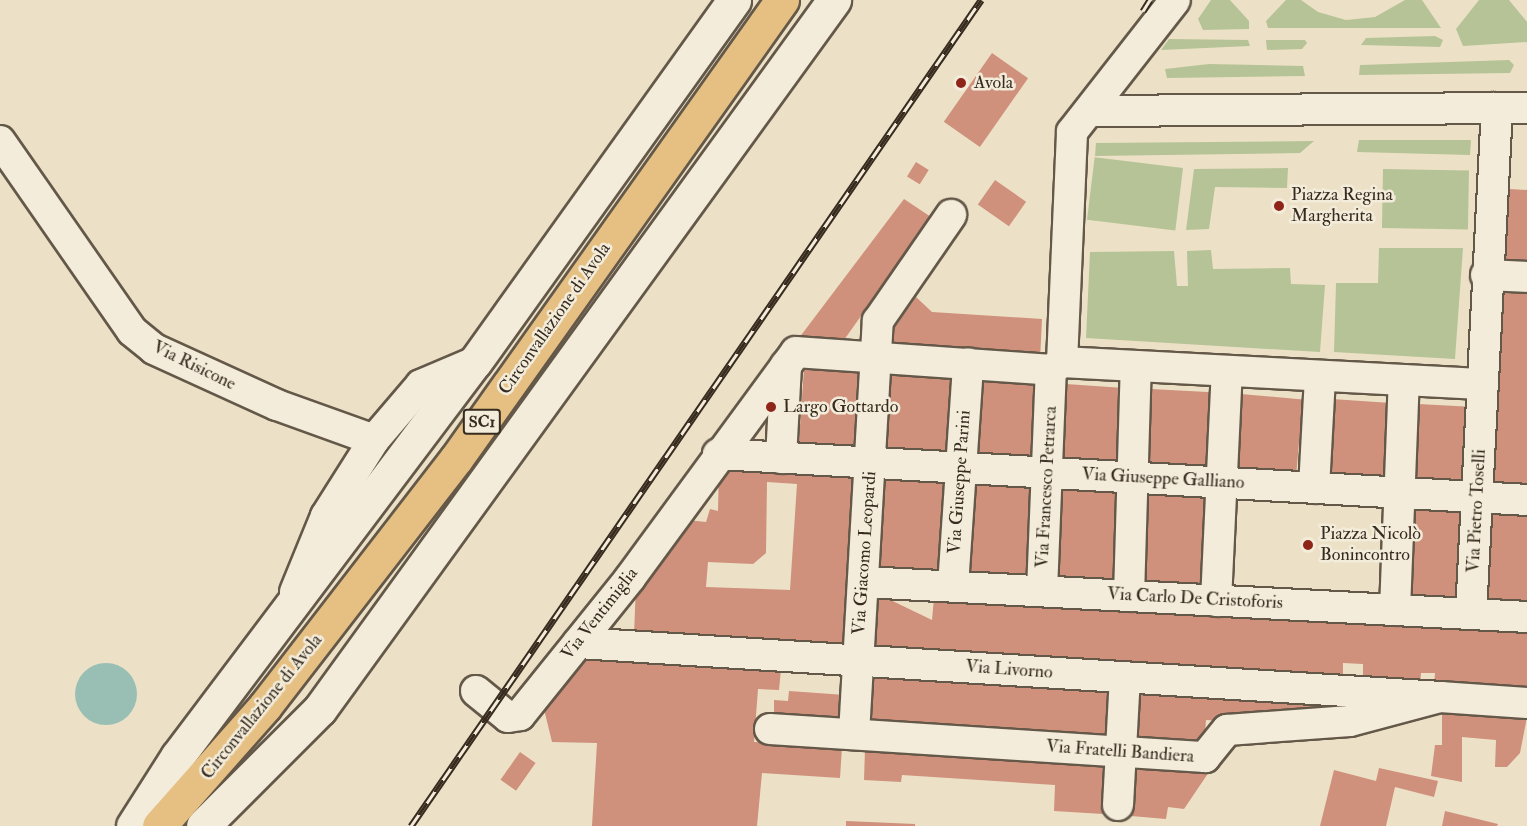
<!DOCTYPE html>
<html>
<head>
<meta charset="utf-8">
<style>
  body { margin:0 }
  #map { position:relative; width:1527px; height:826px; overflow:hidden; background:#ece1c6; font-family:"IM FELL Double Pica",serif }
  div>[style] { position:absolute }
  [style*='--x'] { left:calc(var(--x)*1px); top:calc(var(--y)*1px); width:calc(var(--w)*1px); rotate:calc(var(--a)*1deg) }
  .green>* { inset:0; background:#b6c396; transform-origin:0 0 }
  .water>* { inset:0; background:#99beb4 }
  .round { border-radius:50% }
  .building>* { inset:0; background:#cf907c; transform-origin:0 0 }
  .roads { filter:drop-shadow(2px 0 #645849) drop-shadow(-2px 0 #645849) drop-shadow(0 2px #645849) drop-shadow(0 -2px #645849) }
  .minor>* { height:30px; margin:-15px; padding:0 15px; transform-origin:15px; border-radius:15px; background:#f3ecda }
  .tertiary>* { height:33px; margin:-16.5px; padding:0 16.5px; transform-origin:16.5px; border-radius:16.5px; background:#f3ecda }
  .primary>* { height:33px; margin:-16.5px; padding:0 16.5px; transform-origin:16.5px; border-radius:16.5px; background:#e6c083 }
  .rail>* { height:7px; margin-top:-3.5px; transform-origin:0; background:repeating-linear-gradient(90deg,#f3ecda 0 14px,#372b1f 0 28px); box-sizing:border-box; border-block:2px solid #372b1f }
  .dots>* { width:16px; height:16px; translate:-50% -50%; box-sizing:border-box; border:3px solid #f3ecda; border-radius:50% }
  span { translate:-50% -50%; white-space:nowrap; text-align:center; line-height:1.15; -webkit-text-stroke:5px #f3ecda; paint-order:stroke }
  .shield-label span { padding:2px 4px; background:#f3ecda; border:2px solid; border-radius:4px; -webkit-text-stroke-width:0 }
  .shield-label { font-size:16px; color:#372b1f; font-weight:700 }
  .poi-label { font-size:18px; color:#372b1f }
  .left { translate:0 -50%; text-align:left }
  .street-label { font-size:18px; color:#372b1f }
</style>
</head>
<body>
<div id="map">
  <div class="green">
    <div style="clip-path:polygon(1211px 0,1230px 0,1249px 21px,1249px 29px,1203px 30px,1198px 19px)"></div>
    <div style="clip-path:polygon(1286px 0,1301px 0,1318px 12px,1346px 20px,1375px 17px,1405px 0,1422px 0,1441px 28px,1268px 28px,1266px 21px)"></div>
    <div style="clip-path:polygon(1479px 0,1509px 0,1527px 22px,1527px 42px,1463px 46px,1456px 29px)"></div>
    <div style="clip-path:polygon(1435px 36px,1443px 40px,1440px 47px,1361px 45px,1366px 38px)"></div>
    <div style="clip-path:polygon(1169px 39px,1248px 40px,1250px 46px,1161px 50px)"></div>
    <div style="clip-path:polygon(1266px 40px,1305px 40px,1307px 43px,1302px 49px,1267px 50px)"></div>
    <div style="clip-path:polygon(1509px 60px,1514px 65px,1510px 73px,1359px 75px,1360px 65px)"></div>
    <div style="clip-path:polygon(1209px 64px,1303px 66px,1305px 76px,1167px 78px,1165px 69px)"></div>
    <div style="clip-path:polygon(1359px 140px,1471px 140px,1470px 155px,1357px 152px)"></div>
    <div style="clip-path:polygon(1314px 141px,1300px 153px,1095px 156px,1096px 143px)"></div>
    <div style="left:1183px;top:168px;width:63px;height:89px;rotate:97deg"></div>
    <div style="clip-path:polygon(1288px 168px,1287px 188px,1215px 187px,1209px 229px,1186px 230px,1194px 169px)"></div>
    <div style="left:1383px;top:169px;width:86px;height:59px;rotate:1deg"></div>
    <div style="clip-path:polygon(1379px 248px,1463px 248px,1455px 359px,1334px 352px,1336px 283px,1378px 283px)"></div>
    <div style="clip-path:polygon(1211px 250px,1213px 269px,1290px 268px,1291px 284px,1325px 285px,1320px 352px,1086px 338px,1090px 252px,1174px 251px,1177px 286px,1188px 286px,1187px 251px)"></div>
  </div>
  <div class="water">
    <div class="round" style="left:75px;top:663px;width:62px;height:62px"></div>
  </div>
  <div class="building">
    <div style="left:992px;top:53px;width:44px;height:84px;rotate:35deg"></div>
    <div style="left:916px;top:162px;width:15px;height:17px;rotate:32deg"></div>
    <div style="left:995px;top:180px;width:38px;height:30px;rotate:35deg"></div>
    <div style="clip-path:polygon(1509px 189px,1527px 190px,1527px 271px,1504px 270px)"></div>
    <div style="clip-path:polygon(904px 199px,931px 217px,844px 340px,799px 338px)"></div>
    <div style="clip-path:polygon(1505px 280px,1527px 282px,1527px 488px,1491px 485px)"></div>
    <div style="clip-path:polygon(916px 297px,932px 312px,1042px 319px,1040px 360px,891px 351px,893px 330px)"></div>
    <div style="left:804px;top:369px;width:59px;height:77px;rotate:4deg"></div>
    <div style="left:891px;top:374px;width:60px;height:76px;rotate:3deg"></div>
    <div style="left:978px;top:379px;width:59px;height:76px;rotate:3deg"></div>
    <div style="left:1066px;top:384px;width:58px;height:74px;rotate:4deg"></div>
    <div style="left:1151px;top:389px;width:61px;height:76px;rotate:3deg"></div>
    <div style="left:1241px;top:394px;width:62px;height:73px;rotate:5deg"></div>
    <div style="left:1332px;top:399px;width:59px;height:75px;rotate:4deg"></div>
    <div style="left:1418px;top:404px;width:52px;height:73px;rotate:3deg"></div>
    <div style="clip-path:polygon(evenodd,719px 468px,858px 475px,848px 646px,634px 634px,636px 585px,687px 520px,706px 522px,710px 509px,718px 511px,719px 468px,767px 482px,797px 484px,790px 590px,706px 587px,708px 562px,753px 564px,766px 553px,767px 482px)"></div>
    <div style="left:884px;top:475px;width:61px;height:97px;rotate:4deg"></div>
    <div style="left:972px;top:483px;width:61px;height:92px;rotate:4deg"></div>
    <div style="left:1059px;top:486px;width:61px;height:92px;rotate:3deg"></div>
    <div style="left:1147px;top:491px;width:63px;height:91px;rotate:3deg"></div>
    <div style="left:1410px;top:506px;width:51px;height:90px;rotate:2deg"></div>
    <div style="clip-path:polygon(1491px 511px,1527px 514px,1527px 603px,1485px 599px)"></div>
    <div style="clip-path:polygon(876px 593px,932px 620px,934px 598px,1527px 629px,1527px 692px,1434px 685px,1435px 673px,1421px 673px,1420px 685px,1363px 681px,1363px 664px,1343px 663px,1343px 680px,871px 649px)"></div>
    <div style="clip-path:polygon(577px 658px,781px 669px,779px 690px,758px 689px,754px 742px,842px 747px,840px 778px,762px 773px,757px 826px,592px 826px,597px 743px,552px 742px,542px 701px)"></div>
    <div style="left:871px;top:674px;width:241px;height:48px;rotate:4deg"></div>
    <div style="clip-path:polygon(789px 691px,845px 695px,843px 720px,774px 715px,774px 700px,788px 701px)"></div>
    <div style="clip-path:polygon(1139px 691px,1346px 704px,1347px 715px,1275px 724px,1206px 720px,1204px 745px,1135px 740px)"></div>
    <div style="clip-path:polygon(1442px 712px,1527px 717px,1520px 753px,1507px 767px,1495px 767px,1496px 740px,1462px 737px,1462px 782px,1431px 776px,1435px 745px,1442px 745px)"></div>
    <div style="clip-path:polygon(865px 748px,1107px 764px,1103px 814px,1054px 811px,1055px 785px,902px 775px,901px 782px,864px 780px)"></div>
    <div style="left:520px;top:752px;width:19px;height:34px;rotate:35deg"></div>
    <div style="clip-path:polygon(1134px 766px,1209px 772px,1184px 809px,1168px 807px,1166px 819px,1131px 816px)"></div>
    <div style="clip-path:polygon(1379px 768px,1438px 781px,1434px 797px,1395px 787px,1386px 826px,1320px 826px,1334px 770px,1376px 781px)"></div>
    <div style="clip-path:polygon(1445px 811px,1498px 824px,1497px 826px,1442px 826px)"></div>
    <div style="clip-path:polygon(846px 821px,915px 824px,915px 826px,846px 826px)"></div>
  </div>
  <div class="roads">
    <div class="minor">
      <div style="--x:1089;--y:111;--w:438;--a:-0.4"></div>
      <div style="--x:0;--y:141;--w:231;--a:55.2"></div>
      <div style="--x:132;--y:331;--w:28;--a:39"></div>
      <div style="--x:154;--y:349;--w:135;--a:24.5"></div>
      <div style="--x:277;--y:405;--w:103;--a:19.8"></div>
      <div style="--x:1486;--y:275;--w:41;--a:2.8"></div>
      <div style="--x:1062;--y:362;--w:230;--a:-87.5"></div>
      <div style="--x:1072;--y:132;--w:167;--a:-52"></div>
      <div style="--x:718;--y:454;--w:810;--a:3.25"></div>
      <div style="--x:781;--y:458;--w:93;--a:-86.9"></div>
      <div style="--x:1314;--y:488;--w:112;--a:-86.9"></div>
      <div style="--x:864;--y:582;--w:664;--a:3.02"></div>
      <div style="--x:953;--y:586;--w:223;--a:-86.1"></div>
      <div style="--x:1042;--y:591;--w:221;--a:-87.7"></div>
      <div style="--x:1051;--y:370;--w:14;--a:-36"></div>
      <div style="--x:1062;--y:362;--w:418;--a:3"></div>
      <div style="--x:295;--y:592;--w:82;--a:-67.8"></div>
      <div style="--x:326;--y:516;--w:90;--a:-57.7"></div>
      <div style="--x:374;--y:440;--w:72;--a:-49.5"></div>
      <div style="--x:421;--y:385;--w:59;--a:-23.1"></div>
      <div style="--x:1129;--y:596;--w:230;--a:-88.3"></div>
      <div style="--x:1216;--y:601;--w:230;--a:-87.3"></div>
      <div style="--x:1395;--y:610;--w:230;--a:-87.8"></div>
      <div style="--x:1471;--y:614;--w:507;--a:-87.06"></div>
      <div style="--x:578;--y:643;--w:864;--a:3.58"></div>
      <div style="--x:476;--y:691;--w:41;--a:39.1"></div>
      <div style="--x:508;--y:717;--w:12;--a:-9"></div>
      <div style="--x:520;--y:715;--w:176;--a:-51.2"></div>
      <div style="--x:630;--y:578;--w:280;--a:-53.7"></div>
      <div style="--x:796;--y:352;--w:256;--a:4"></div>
      <div style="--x:770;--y:729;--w:436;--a:3.7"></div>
      <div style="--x:1205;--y:757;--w:35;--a:-51"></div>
      <div style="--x:1227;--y:730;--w:123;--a:-4.2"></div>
      <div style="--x:1350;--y:721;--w:93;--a:-14.9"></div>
      <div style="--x:1440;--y:697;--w:87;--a:3.9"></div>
      <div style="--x:854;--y:734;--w:414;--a:-86.7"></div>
      <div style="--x:878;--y:321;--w:129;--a:-55.4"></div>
      <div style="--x:1118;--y:805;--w:128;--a:-86.9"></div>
    </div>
    <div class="tertiary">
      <div style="--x:133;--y:826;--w:82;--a:-57.5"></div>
      <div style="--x:177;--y:757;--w:495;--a:-53"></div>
      <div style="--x:475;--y:362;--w:445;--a:-54.4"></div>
      <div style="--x:203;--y:826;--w:165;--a:-45"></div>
      <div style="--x:320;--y:709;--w:876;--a:-54.06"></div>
    </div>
    <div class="primary">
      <div style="--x:159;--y:826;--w:160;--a:-48.5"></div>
      <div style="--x:265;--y:706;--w:312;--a:-52.3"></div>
      <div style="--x:456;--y:459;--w:563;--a:-54.62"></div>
    </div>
  </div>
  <div class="rail">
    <div style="--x:1143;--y:11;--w:13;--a:-58"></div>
    <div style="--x:411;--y:826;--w:1004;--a:-55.39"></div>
  </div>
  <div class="dots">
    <div style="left:961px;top:83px;background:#8f2418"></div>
    <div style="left:1279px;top:206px;background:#8f2418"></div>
    <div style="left:771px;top:407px;background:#8f2418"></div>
    <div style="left:1308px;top:545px;background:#8f2418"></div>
  </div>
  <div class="shield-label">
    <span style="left:482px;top:422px">SC1</span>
  </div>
  <div class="poi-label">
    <span class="left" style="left:974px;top:83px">Avola</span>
    <span class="left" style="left:1291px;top:206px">Piazza Regina<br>Margherita</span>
    <span class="left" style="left:783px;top:407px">Largo Gottardo</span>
    <span class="left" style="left:1320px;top:545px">Piazza Nicolò<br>Bonincontro</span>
  </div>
  <div class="street-label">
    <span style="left:555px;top:319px;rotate:-55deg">Circonvallazione di Avola</span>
    <span style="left:194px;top:366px;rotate:26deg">Via Risicone</span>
    <span style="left:1163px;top:479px;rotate:3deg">Via Giuseppe Galliano</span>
    <span style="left:960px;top:482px;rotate:-86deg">Via Giuseppe Parini</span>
    <span style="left:1047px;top:487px;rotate:-87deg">Via Francesco Petrarca</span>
    <span style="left:1477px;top:511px;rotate:-87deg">Via Pietro Toselli</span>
    <span style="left:865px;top:553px;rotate:-86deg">Via Giacomo Leopardi</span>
    <span style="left:1195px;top:599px;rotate:3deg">Via Carlo De Cristoforis</span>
    <span style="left:600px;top:614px;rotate:-52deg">Via Ventimiglia</span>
    <span style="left:1009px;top:670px;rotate:4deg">Via Livorno</span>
    <span style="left:262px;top:707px;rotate:-51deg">Circonvallazione di Avola</span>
    <span style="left:1120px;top:752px;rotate:4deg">Via Fratelli Bandiera</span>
  </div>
</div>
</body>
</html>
